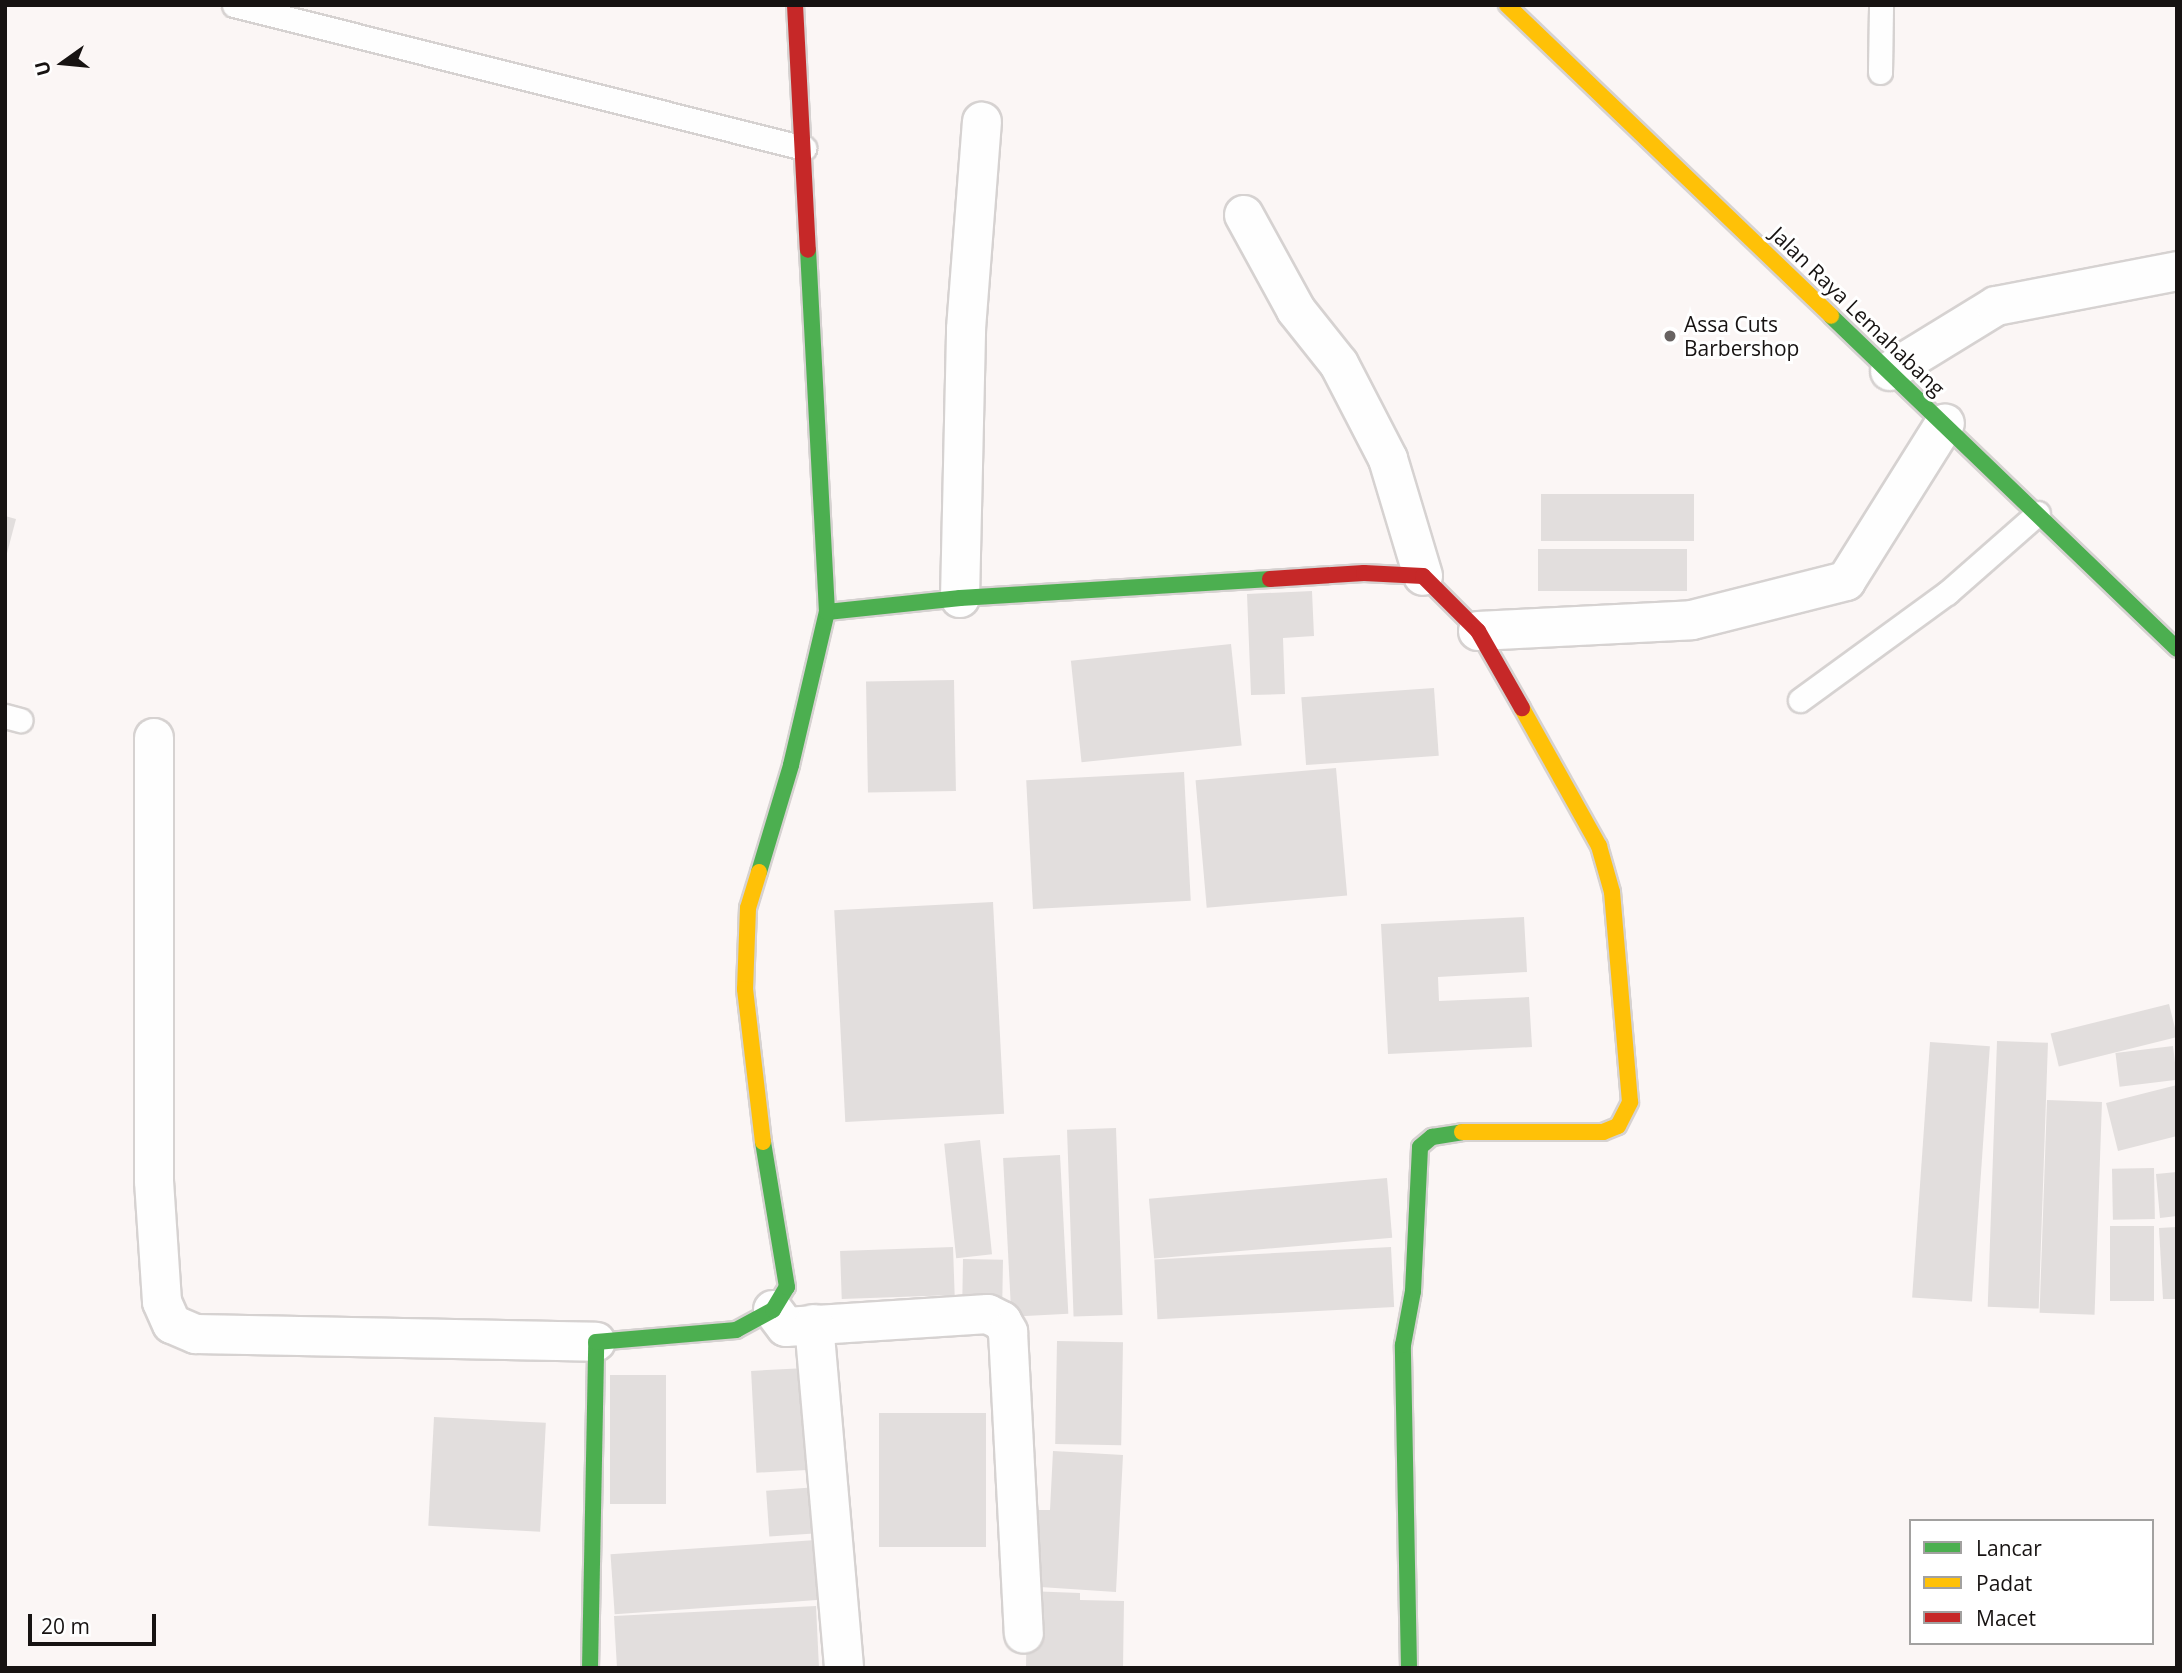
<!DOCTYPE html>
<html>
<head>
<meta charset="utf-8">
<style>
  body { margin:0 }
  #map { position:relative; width:2182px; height:1673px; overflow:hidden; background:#fbf6f5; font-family:"Open Sans",sans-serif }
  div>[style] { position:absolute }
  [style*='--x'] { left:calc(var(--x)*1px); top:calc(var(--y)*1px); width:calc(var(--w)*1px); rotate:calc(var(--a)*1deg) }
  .building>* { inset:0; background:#e2dedd; transform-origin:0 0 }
  .roads { filter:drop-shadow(2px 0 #d6d2d1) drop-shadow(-2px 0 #d6d2d1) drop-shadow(0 2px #d6d2d1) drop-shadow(0 -2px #d6d2d1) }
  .lane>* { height:23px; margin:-11.5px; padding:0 11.5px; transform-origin:11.5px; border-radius:11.5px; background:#fefefe }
  .street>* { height:38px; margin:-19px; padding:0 19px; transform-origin:19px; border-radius:19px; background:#fefefe }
  .fast>* { height:16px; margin:-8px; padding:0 8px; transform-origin:8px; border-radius:8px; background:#4caf50 }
  .slow>* { height:16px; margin:-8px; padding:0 8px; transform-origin:8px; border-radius:8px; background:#ffc107 }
  .jam>* { height:16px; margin:-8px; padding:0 8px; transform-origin:8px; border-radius:8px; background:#c62828 }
  .dots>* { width:19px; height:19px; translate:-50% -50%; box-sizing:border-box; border:4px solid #fff; border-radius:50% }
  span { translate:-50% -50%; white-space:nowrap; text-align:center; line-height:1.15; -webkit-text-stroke:6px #fff; paint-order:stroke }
  .street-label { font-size:21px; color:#171312 }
  .poi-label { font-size:21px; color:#171312 }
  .left { translate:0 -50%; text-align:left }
  .frame { position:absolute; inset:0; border:7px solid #171312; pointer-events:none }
  .legend { position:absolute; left:1909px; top:1519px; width:245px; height:126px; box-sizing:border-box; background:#fff; border:2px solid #a2a1a0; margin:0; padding:9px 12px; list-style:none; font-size:21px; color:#171312 }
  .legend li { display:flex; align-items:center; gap:14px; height:35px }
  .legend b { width:35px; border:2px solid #a2a1a0 }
  .north { position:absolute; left:28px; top:28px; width:70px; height:70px; -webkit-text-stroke:5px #fff; paint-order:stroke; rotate:255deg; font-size:19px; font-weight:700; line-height:28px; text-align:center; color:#171312 }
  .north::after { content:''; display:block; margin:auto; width:24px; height:32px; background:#171312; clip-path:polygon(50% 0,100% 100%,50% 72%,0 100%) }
  .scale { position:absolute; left:28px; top:1614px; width:128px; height:32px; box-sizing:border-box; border:4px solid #171312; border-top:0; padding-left:9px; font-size:21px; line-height:24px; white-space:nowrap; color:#171312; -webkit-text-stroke:5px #fff; paint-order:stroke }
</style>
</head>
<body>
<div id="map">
  <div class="building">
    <div style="left:1694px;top:494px;width:47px;height:153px;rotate:90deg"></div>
    <div style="clip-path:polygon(5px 516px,16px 519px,6px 557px,5px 556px)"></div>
    <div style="left:1538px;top:549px;width:149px;height:42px"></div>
    <div style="clip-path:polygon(1312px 591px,1314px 636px,1283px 638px,1285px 694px,1251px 695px,1247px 594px)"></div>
    <div style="left:1231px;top:644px;width:102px;height:161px;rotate:84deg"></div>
    <div style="left:954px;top:680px;width:111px;height:88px;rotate:89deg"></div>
    <div style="left:1434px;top:688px;width:68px;height:133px;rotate:86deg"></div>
    <div style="left:1336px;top:768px;width:128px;height:141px;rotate:85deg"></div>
    <div style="left:1184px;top:772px;width:129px;height:158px;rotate:87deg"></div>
    <div style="left:993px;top:902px;width:212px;height:159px;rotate:87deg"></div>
    <div style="clip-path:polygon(1524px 917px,1527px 972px,1438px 977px,1439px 1001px,1529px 997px,1532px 1047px,1388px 1054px,1381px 924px)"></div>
    <div style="left:2169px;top:1004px;width:34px;height:122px;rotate:76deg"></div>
    <div style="left:1997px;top:1041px;width:51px;height:266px;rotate:2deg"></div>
    <div style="left:1930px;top:1042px;width:60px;height:256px;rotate:4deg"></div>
    <div style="left:2173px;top:1046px;width:34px;height:58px;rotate:83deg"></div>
    <div style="clip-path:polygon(2177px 1085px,2177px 1136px,2118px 1151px,2106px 1103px)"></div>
    <div style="left:2047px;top:1100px;width:55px;height:213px;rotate:2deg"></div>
    <div style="left:1116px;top:1128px;width:187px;height:49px;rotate:88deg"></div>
    <div style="left:980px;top:1140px;width:115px;height:36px;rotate:84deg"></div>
    <div style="left:1060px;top:1155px;width:159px;height:57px;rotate:87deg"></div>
    <div style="left:2154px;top:1168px;width:51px;height:42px;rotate:89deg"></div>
    <div style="clip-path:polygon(2177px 1172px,2177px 1216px,2160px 1218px,2156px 1174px)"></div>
    <div style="left:1387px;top:1178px;width:60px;height:239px;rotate:85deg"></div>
    <div style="left:2110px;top:1226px;width:44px;height:75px"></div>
    <div style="clip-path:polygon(2177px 1227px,2177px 1299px,2163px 1299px,2159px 1228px)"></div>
    <div style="left:953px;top:1247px;width:48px;height:113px;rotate:88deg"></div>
    <div style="left:1391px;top:1247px;width:60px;height:237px;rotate:87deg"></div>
    <div style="left:963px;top:1259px;width:40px;height:51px;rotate:1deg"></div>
    <div style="left:1057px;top:1341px;width:66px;height:103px;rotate:1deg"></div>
    <div style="left:806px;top:1368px;width:102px;height:55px;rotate:87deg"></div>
    <div style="left:666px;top:1375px;width:129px;height:56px;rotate:90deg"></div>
    <div style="left:879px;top:1413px;width:107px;height:134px"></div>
    <div style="left:434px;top:1417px;width:112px;height:109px;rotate:3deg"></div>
    <div style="clip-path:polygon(1053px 1451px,1123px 1455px,1116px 1592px,1025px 1586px,1027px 1510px,1050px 1510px)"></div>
    <div style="left:818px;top:1487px;width:46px;height:52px;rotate:86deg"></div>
    <div style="left:816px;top:1540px;width:60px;height:206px;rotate:86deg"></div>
    <div style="clip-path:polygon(1027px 1591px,1080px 1593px,1080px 1600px,1124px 1601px,1123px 1668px,1026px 1668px)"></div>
    <div style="clip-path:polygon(816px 1606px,819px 1668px,617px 1668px,614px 1616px)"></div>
  </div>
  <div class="roads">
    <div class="lane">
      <div style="--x:234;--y:5;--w:588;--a:14.08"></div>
      <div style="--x:1880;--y:72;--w:67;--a:-89.1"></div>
      <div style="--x:1800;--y:700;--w:182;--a:-36.1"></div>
      <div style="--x:1947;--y:593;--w:121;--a:-41.3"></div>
      <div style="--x:5;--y:716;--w:16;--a:15"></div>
    </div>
    <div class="street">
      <div style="--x:1244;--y:215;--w:108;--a:61.3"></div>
      <div style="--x:1296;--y:310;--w:69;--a:51.5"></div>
      <div style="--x:1339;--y:364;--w:107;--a:62.7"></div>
      <div style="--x:1388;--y:459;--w:122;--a:73.3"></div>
      <div style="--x:1890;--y:371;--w:124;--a:-31.5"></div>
      <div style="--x:1996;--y:306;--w:184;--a:-10.9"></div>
      <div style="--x:960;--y:598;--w:269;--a:-88.7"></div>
      <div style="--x:966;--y:329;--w:208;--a:-85.6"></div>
      <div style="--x:1478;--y:631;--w:214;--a:-2.9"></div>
      <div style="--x:1692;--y:620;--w:159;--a:-14.2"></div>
      <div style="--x:1846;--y:581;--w:186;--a:-57.9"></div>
      <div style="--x:154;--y:738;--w:443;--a:90"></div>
      <div style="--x:154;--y:1181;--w:121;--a:86.2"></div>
      <div style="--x:162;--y:1302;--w:24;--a:66"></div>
      <div style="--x:172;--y:1324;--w:26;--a:23"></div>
      <div style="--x:196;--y:1334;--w:400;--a:1.1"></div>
      <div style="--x:773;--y:1310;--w:21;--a:53"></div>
      <div style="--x:786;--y:1327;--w:202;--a:-3.7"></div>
      <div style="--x:988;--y:1314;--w:16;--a:27"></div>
      <div style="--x:1002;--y:1321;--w:13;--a:61"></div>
      <div style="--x:1008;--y:1332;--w:302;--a:87"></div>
      <div style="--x:814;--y:1324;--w:345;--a:85"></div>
    </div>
    <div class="fast">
      <div style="--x:1831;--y:316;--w:480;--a:43.9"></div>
      <div style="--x:827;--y:612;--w:134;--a:-6"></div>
      <div style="--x:960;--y:598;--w:311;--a:-3.5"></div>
      <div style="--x:759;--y:872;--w:112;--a:-73.3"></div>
      <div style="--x:791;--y:765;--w:157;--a:-76.8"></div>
      <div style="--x:827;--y:612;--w:362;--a:-93"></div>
      <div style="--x:590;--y:1668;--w:326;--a:-88.9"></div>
      <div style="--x:596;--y:1342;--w:141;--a:-4.9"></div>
      <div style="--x:736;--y:1330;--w:42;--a:-28.4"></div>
      <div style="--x:773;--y:1310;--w:27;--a:-59"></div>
      <div style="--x:787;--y:1287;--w:147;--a:-99.4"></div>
      <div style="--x:1409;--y:1668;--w:323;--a:-91.1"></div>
      <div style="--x:1403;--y:1345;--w:55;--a:-79.5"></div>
      <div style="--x:1413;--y:1291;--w:144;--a:-87.2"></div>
      <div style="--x:1420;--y:1147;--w:16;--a:-40"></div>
      <div style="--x:1432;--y:1137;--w:30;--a:-9"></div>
    </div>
    <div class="slow">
      <div style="--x:1507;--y:5;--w:449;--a:43.8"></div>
      <div style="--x:759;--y:872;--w:38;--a:107"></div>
      <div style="--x:748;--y:908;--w:81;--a:92.1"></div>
      <div style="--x:745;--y:989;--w:154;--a:83.3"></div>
      <div style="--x:1462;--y:1132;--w:141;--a:0"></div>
      <div style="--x:1603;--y:1132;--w:16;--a:-22"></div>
      <div style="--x:1618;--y:1126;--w:27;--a:-63"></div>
      <div style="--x:1630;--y:1102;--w:211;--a:-94.9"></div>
      <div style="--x:1612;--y:892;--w:48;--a:-105.8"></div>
      <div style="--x:1599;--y:846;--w:158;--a:-119.2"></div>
    </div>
    <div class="jam">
      <div style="--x:795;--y:5;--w:245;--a:87"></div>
      <div style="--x:1270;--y:579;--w:94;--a:-3.7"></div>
      <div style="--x:1364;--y:573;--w:59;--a:2.9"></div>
      <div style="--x:1423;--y:576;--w:78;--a:45"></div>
      <div style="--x:1478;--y:631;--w:89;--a:60.3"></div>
    </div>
  </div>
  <div class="dots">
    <div style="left:1670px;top:336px;background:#676261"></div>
  </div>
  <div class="street-label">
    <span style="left:1858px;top:311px;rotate:44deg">Jalan Raya Lemahabang</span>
  </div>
  <div class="poi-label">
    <span class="left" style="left:1684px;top:336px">Assa Cuts<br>Barbershop</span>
  </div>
  <div class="frame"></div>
  <ul class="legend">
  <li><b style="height:9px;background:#4caf50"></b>Lancar</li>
  <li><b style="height:9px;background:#ffc107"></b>Padat</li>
  <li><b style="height:9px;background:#c62828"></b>Macet</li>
  </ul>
  <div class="north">U</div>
  <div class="scale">20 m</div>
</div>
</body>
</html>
